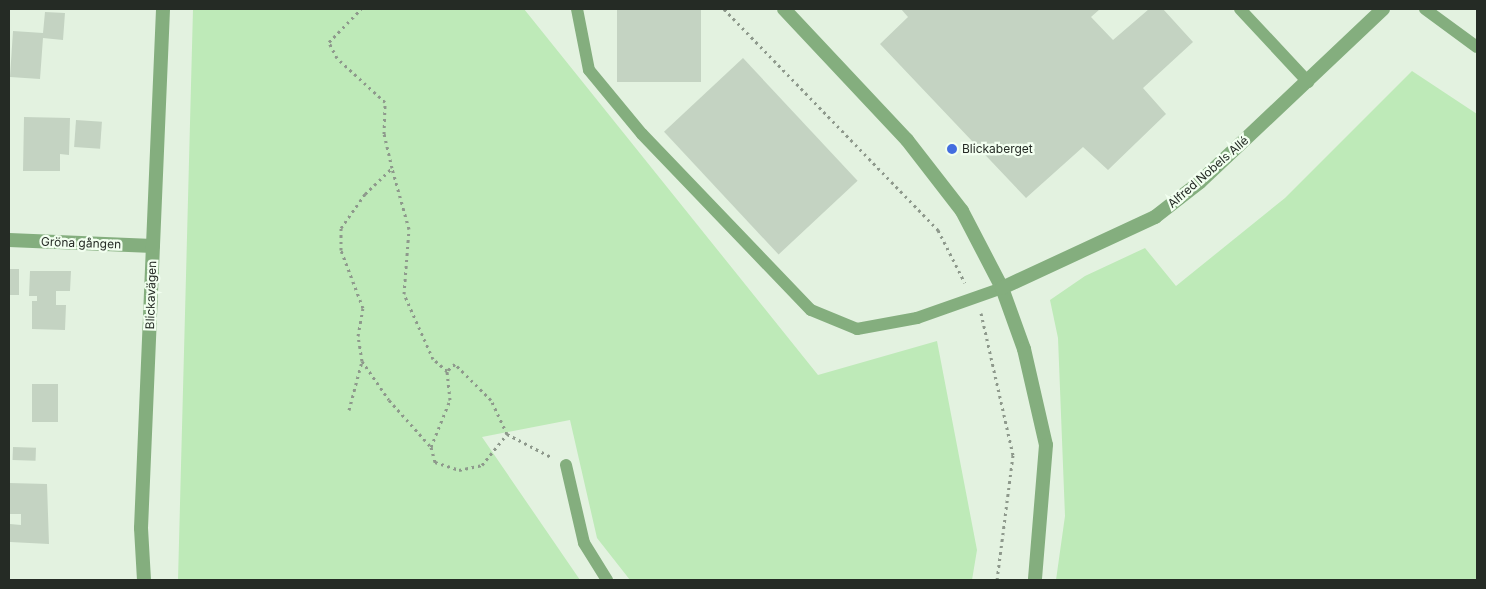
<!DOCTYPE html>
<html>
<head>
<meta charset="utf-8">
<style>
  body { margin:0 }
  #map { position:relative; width:1486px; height:589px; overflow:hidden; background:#e3f2e0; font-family:Inter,sans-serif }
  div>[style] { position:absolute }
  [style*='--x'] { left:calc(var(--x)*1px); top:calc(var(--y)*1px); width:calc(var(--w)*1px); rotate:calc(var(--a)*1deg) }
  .green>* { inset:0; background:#beeab8 }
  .building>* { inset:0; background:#c4d3c2; transform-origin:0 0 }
  .path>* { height:3px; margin-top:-1.5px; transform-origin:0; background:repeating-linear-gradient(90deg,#8e998c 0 2.5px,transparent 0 6.5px) }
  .service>* { height:12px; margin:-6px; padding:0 6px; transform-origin:6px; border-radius:6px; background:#84ae7e }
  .minor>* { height:14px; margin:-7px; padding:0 7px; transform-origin:7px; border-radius:7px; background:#84ae7e }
  .dots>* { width:14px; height:14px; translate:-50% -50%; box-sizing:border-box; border:2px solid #f2fff0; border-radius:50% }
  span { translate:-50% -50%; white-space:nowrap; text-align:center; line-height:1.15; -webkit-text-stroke:4.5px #f2fff0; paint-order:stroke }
  .poi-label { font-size:12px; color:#252b25 }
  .left { translate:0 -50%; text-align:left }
  .street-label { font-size:12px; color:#252b25 }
  .frame { position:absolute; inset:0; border:10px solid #252b25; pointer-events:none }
</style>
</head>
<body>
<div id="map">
  <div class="green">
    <div style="clip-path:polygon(193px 9px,524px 9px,818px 375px,937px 341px,977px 550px,972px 580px,630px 580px,597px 538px,570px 420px,482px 437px,580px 580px,178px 580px)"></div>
    <div style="clip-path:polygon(1412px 71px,1477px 114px,1477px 580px,1056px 580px,1065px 516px,1058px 338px,1050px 300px,1085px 276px,1145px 248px,1176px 286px,1285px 198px)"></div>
  </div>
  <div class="building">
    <div style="left:617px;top:9px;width:84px;height:73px"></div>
    <div style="clip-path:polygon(901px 9px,1100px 9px,1091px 17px,1113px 40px,1149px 9px,1163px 9px,1193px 42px,1143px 88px,1166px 114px,1108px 170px,1083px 147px,1026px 198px,880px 44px,908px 17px)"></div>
    <div style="clip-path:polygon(45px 12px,65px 13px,63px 40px,43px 38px,40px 79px,10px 77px,13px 31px,43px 33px)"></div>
    <div style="left:743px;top:58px;width:168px;height:108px;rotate:47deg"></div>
    <div style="clip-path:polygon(24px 117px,70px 118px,69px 155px,60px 154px,60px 171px,23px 171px)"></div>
    <div style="left:76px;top:120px;width:26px;height:27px;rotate:4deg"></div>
    <div style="left:9px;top:269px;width:10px;height:26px"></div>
    <div style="clip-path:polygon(30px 271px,71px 271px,70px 291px,56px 291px,56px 305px,66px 305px,65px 330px,32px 329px,32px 301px,37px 301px,37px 296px,29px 296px)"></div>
    <div style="left:32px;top:384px;width:26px;height:38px"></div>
    <div style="left:13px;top:447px;width:23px;height:13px;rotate:2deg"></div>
    <div style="clip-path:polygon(9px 483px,47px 484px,49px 544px,10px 542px,10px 524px,21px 525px,21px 514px,9px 514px)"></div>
  </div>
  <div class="path">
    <div style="--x:724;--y:9;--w:308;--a:45.9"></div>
    <div style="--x:938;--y:230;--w:59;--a:63"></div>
    <div style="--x:981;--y:313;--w:146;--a:77.3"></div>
    <div style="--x:1013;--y:455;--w:126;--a:97.3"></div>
    <div style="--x:362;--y:361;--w:47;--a:55.3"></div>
    <div style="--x:389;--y:400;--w:63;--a:48.2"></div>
    <div style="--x:431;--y:447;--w:51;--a:-68"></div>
    <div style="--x:450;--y:400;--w:29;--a:-96"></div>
    <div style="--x:447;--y:371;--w:18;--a:-139"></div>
    <div style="--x:433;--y:359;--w:71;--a:-114"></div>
    <div style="--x:404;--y:294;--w:65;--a:-85.6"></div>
    <div style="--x:409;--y:229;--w:63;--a:-105.6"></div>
    <div style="--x:349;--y:410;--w:51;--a:-75.1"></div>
    <div style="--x:362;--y:361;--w:25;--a:-99"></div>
    <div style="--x:358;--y:336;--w:28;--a:-80"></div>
    <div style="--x:363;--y:308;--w:62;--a:-110.8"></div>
    <div style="--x:341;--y:250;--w:22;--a:-90"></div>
    <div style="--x:341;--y:228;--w:42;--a:-54.8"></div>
    <div style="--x:365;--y:194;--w:37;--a:-44"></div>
    <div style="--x:392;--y:168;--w:35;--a:-103"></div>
    <div style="--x:384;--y:134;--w:32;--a:-88"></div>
    <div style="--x:385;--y:102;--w:65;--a:-137.5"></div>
    <div style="--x:337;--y:58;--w:18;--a:-117"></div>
    <div style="--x:329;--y:42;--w:46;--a:-45.9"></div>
    <div style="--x:507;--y:434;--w:50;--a:27.6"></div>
    <div style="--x:431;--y:447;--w:16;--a:75"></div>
    <div style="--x:435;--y:462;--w:25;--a:18"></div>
    <div style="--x:459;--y:470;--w:24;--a:-12"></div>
    <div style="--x:482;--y:465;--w:40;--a:-51"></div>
    <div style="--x:507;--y:434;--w:38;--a:-115"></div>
    <div style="--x:491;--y:400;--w:51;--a:-135"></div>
    <div style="--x:455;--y:364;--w:11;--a:139"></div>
  </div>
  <div class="service">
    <div style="--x:577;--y:9;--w:62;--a:78.9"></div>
    <div style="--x:589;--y:70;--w:83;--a:50.4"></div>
    <div style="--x:642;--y:134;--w:244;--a:46.2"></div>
    <div style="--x:811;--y:310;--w:50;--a:22.4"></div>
    <div style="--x:857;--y:329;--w:61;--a:-10.4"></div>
    <div style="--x:917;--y:318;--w:90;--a:-19.4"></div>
    <div style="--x:1240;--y:9;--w:100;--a:47"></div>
    <div style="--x:1425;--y:9;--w:64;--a:36.2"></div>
    <div style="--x:566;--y:465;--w:80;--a:77"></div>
    <div style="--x:584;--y:543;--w:44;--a:58.1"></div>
  </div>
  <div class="minor">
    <div style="--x:784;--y:9;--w:180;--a:46.8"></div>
    <div style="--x:907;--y:140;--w:90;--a:52.2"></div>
    <div style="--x:962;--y:211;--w:87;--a:62.5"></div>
    <div style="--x:1002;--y:288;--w:65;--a:70.2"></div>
    <div style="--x:1024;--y:349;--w:98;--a:77.1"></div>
    <div style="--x:1046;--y:445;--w:135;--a:94.7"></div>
    <div style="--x:9;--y:240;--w:144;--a:2.4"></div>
    <div style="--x:1002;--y:288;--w:169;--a:-24.9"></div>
    <div style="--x:1155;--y:217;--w:57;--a:-37.9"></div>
    <div style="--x:1200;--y:182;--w:252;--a:-43.4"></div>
    <div style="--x:144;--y:580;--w:52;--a:-93.3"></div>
    <div style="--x:141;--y:528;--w:519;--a:-87.57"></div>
  </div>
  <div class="dots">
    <div style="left:952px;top:149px;background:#436ddf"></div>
  </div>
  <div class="poi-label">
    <span class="left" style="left:962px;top:149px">Blickaberget</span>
  </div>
  <div class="street-label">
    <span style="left:1208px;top:172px;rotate:-41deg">Alfred Nobels Allé</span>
    <span style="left:81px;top:243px;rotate:2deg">Gröna gången</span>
    <span style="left:151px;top:295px;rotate:-88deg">Blickavägen</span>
  </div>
  <div class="frame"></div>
</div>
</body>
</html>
